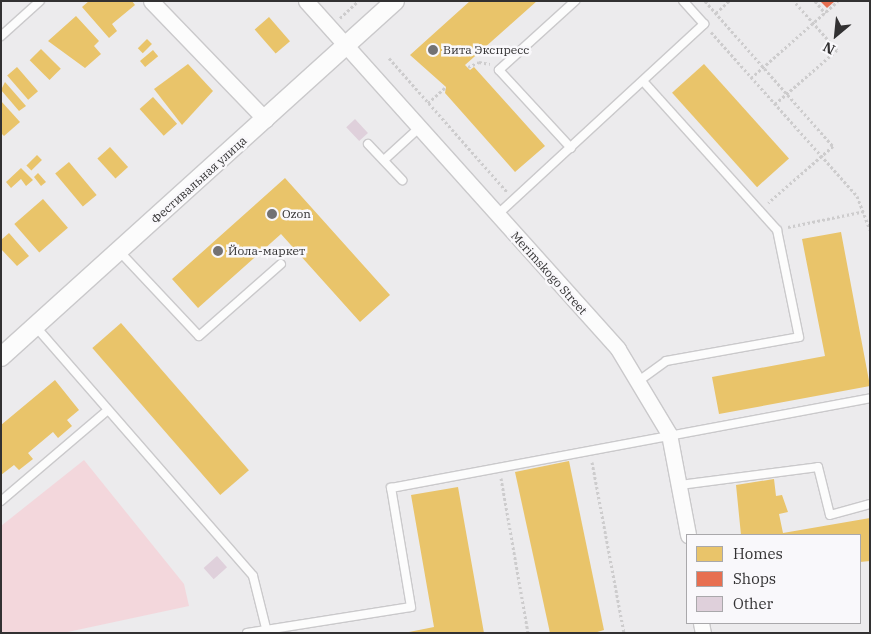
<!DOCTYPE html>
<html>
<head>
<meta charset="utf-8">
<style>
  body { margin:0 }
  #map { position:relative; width:871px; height:634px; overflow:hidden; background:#ecebed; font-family:"IBM Plex Serif",serif }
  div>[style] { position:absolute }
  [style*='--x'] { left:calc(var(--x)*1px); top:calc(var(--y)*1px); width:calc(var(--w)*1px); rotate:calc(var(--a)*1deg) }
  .green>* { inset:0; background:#f3d7dc }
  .homes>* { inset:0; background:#e9c46a; transform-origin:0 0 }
  .shops>* { inset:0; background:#e76f51 }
  .building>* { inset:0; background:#dfd0db; transform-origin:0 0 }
  .path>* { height:3px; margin-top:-1.5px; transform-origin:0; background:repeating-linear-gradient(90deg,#cdcccd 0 2.5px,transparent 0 5px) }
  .roads { filter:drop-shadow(1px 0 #cac9cb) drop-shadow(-1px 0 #cac9cb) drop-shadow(0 1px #cac9cb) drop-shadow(0 -1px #cac9cb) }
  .service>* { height:8px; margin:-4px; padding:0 4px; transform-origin:4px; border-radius:4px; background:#fcfcfc }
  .minor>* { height:15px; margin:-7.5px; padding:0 7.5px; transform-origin:7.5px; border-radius:7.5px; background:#fcfcfc }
  .tertiary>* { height:18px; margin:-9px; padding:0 9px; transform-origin:9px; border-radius:9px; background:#fcfcfc }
  .dots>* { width:14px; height:14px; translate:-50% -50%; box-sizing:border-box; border:2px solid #f9f8fb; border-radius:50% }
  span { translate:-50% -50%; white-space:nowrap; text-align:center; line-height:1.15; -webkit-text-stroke:5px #f9f8fb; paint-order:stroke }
  .poi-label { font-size:12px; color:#323132 }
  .left { translate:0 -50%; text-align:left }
  .street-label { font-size:12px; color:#323132 }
  .frame { position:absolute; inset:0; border:2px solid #323132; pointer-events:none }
  .legend { position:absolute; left:686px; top:534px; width:175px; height:90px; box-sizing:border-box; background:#f9f8fb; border:1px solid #a9a8ab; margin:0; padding:6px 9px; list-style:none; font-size:15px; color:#323132 }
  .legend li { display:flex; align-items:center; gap:10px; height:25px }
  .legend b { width:25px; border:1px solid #a9a8ab }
  .north { position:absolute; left:811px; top:10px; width:50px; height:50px; -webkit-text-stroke:4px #f9f8fb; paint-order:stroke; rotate:208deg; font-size:14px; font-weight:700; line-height:20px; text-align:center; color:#323132 }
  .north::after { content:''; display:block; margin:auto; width:18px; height:22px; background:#323132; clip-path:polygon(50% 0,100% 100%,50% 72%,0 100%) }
</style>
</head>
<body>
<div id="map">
  <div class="green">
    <div style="clip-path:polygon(84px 460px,184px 584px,189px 606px,63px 633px,1px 633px,1px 526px)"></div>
  </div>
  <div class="homes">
    <div style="clip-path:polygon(89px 1px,132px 1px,135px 5px,112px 24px,117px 31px,109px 38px,82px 7px)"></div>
    <div style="clip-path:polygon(470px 1px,537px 1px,465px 65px,470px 70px,474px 67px,545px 146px,515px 172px,445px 93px,446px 87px,410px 55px)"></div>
    <div style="clip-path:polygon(76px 16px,99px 41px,94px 46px,101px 54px,85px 68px,48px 41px)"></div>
    <div style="left:269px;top:17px;width:32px;height:19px;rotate:49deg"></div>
    <div style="left:147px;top:39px;width:7px;height:13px;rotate:45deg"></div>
    <div style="left:41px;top:49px;width:28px;height:16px;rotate:45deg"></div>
    <div style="left:153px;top:50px;width:8px;height:17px;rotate:50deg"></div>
    <div style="clip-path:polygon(188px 64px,213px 91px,182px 125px,154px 89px)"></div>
    <div style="left:704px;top:64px;width:127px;height:43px;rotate:48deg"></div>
    <div style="left:17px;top:67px;width:32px;height:13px;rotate:49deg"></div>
    <div style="clip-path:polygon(5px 82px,26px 106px,19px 111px,1px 90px)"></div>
    <div style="left:153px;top:97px;width:36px;height:18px;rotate:48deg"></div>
    <div style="clip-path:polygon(1px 101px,20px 122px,4px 136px,1px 133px)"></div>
    <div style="left:110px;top:147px;width:27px;height:17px;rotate:48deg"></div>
    <div style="left:37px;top:155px;width:7px;height:15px;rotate:45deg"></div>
    <div style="left:69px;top:162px;width:43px;height:18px;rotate:50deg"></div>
    <div style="clip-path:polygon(21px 168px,33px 180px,26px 186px,21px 179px,11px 188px,6px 182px)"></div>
    <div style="clip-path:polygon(38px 173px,46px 182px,41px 186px,34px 177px)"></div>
    <div style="clip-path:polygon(285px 178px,390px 295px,360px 322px,281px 234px,198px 308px,172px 279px)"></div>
    <div style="left:43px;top:199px;width:38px;height:38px;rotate:49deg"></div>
    <div style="clip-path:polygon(841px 232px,870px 386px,719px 414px,712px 377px,825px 356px,802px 239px)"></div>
    <div style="clip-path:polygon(9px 233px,29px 256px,17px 266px,1px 249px,1px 240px)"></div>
    <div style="left:121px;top:323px;width:195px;height:38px;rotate:49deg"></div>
    <div style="clip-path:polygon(55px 380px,79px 410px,67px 420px,72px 426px,58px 438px,53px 432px,28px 453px,33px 459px,19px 470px,14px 465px,1px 475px,1px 425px)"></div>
    <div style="clip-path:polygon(569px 461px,604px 630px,594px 633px,550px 633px,515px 472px)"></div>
    <div style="clip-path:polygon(774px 479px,776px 496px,782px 495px,788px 512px,779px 514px,783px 533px,870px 518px,870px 561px,860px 562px,860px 535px,741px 535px,736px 485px)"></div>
    <div style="clip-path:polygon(458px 487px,484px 633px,404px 633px,434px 627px,411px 495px)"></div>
  </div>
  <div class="shops">
    <div style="clip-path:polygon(820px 1px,835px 1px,827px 8px)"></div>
  </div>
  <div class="building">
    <div style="left:355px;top:119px;width:19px;height:12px;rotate:47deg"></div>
    <div style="left:217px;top:556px;width:15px;height:18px;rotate:48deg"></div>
  </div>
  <div class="path">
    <div style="--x:705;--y:1;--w:193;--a:48.6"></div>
    <div style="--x:833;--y:146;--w:86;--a:138.8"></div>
    <div style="--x:815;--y:1;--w:16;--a:50"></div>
    <div style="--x:716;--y:13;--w:18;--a:-43"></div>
    <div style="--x:340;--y:18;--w:25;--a:-43"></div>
    <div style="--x:711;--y:32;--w:220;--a:48.3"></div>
    <div style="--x:857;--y:196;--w:36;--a:69"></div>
    <div style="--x:389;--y:58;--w:179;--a:48.6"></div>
    <div style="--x:468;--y:67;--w:12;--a:-24"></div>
    <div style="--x:479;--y:62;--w:11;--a:10"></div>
    <div style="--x:751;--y:78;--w:116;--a:-41.5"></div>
    <div style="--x:428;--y:103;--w:24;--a:-42"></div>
    <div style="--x:775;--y:104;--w:82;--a:-41.1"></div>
    <div style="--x:837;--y:50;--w:65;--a:-131.3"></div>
    <div style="--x:788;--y:227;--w:79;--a:-11.7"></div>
    <div style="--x:592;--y:462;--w:174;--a:79.4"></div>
    <div style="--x:501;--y:478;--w:157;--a:80.1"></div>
  </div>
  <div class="roads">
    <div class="service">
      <div style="--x:1;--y:36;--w:52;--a:-41.9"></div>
      <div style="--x:368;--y:144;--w:50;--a:46.6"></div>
      <div style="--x:571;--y:148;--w:106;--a:-132.7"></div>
      <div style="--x:499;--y:70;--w:103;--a:-42.2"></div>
      <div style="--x:384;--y:160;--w:47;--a:-42.4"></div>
      <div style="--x:497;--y:215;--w:282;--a:-42.7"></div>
      <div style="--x:704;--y:24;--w:31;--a:-132"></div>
      <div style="--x:120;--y:252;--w:115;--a:46.8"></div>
      <div style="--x:199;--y:336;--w:109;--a:-41.3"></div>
      <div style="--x:36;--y:327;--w:330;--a:48.9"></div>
      <div style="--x:253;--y:576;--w:58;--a:76"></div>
      <div style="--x:640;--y:380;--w:32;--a:-36"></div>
      <div style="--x:666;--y:361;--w:135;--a:-10.2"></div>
      <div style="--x:799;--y:337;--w:109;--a:-101.6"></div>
      <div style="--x:777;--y:230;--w:200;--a:-132"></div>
      <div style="--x:680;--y:485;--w:139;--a:-7.4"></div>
      <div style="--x:818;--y:467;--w:49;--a:76"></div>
      <div style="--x:830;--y:515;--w:41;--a:-15.4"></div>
      <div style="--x:1;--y:501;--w:140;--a:-40.4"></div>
      <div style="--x:247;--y:633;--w:166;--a:-9"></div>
      <div style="--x:411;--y:607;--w:121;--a:-99.5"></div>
      <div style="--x:391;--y:488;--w:487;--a:-10.6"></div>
    </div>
    <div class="minor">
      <div style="--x:151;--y:1;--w:165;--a:46"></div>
      <div style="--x:306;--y:1;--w:467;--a:48.1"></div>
      <div style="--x:618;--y:349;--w:99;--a:59"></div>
      <div style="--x:669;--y:434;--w:103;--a:79.3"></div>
      <div style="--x:701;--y:623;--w:10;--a:79"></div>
    </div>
    <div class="tertiary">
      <div style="--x:1;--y:357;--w:531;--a:-42.1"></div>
    </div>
  </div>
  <div class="dots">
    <div style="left:433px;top:50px;background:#737273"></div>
    <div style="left:272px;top:214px;background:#737273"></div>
    <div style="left:218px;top:251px;background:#737273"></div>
  </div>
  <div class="poi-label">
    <span class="left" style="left:443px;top:50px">Вита Экспресс</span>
    <span class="left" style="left:282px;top:214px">Ozon</span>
    <span class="left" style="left:228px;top:251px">Йола-маркет</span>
  </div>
  <div class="street-label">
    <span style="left:199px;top:180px;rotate:-42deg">Фестивальная улица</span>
    <span style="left:549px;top:273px;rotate:48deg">Merimskogo Street</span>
  </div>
  <div class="frame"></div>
  <ul class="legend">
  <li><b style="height:14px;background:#e9c46a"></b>Homes</li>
  <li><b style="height:14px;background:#e76f51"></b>Shops</li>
  <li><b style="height:14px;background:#dfd0db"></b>Other</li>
  </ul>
  <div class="north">N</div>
</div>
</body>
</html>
